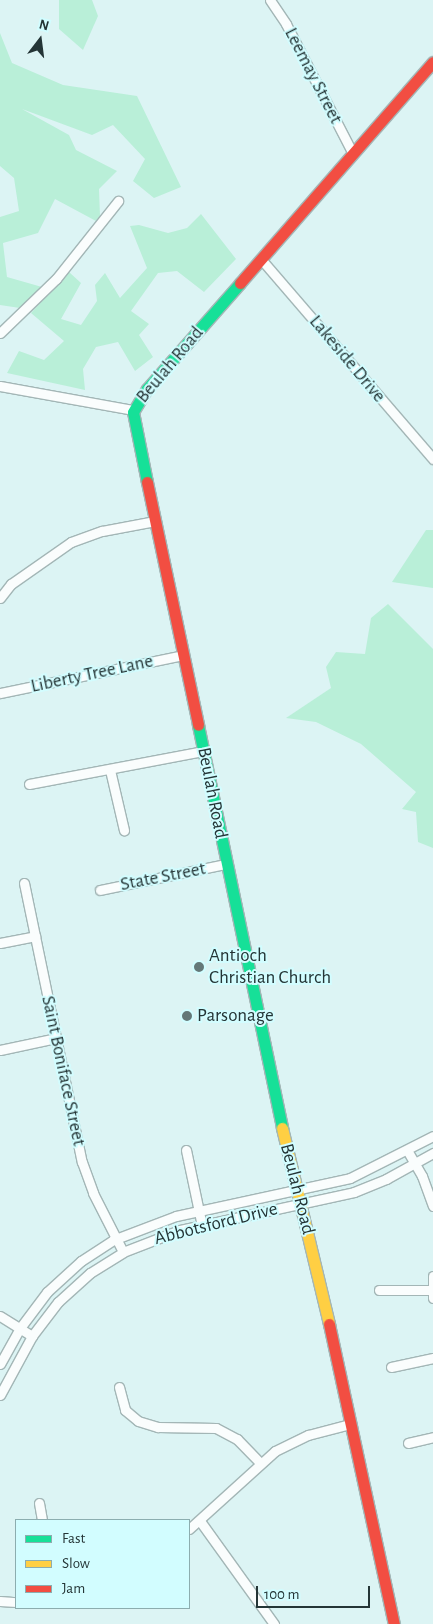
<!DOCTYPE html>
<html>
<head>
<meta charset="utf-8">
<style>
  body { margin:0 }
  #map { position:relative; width:433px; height:1624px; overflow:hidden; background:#dcf4f4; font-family:"Alegreya Sans",sans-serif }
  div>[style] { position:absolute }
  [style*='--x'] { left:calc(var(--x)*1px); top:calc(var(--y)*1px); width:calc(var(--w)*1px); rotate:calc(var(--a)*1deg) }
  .green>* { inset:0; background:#b9efd8 }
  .roads { filter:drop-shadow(1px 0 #a3b6b6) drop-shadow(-1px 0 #a3b6b6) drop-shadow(0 1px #a3b6b6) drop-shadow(0 -1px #a3b6b6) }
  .street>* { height:9px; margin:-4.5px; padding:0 4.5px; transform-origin:4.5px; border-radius:4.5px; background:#fafdfd }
  .fast>* { height:11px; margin:-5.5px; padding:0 5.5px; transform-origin:5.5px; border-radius:5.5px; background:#16e098 }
  .slow>* { height:11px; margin:-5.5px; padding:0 5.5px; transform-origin:5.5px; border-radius:5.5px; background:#ffcf43 }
  .jam>* { height:11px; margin:-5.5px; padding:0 5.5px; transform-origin:5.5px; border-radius:5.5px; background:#f24e42 }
  .dots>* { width:14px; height:14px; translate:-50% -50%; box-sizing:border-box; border:2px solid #d2fdff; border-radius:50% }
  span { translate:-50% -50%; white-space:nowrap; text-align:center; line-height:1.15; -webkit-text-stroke:4px #d2fdff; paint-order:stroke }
  .street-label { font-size:19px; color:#243536 }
  .poi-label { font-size:19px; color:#243536 }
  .left { translate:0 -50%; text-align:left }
  .legend { position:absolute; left:15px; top:1519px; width:175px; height:90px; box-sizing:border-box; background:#d2fdff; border:1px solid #8cadaf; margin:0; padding:6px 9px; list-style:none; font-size:15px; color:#243536 }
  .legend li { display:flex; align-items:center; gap:10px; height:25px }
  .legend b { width:25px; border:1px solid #8cadaf }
  .north { position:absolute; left:15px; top:15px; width:50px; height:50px; -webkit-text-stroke:4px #d2fdff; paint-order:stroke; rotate:15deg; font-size:14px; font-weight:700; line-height:20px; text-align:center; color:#243536 }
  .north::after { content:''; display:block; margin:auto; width:18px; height:22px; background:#243536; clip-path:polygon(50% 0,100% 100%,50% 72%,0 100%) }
  .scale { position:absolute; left:256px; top:1586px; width:114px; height:22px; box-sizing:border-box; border:2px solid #243536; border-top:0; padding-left:6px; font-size:15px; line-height:18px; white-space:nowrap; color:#243536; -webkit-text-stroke:4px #d2fdff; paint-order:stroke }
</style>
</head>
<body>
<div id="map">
  <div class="green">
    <div style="clip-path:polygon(59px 0,92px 0,98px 16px,83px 50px,59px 29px)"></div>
    <div style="clip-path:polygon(0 33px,12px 63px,63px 85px,137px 96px,181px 187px,154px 198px,133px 181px,145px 159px,113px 125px,92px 135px,22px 109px,69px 135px,76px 150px,117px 171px,99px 189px,100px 216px,96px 221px,55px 199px,38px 233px,3px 243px,7px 277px,42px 287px,20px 308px,0 305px,0 217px,19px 211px,14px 178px,0 166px)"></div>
    <div style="clip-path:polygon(201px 214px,236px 259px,204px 292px,177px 271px,158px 273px,131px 311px,149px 324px,139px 335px,153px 357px,135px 371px,118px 342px,96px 347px,83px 369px,85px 390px,7px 373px,19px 351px,44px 360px,64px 341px,31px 313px,69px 272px,81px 283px,61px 319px,81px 325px,97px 301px,95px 285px,105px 273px,120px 298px,147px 268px,130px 226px,139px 225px,168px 233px,187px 228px)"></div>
    <div style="clip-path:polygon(426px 530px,433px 530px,433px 588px,392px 582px)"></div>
    <div style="clip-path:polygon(388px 604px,433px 649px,433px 848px,418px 842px,416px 812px,402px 809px,416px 792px,361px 744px,316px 722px,286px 718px,331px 688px,326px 667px,336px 652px,365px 654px,371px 618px)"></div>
  </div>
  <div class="roads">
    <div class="street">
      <div style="--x:270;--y:0;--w:29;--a:56"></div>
      <div style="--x:286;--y:24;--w:146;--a:62.7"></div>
      <div style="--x:261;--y:259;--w:264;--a:49.3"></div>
      <div style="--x:0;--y:333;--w:78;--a:-44"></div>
      <div style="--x:56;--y:279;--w:100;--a:-51.5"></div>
      <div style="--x:0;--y:386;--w:136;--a:10.2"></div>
      <div style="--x:0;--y:598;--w:18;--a:-52"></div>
      <div style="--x:11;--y:584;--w:73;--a:-35"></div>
      <div style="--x:71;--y:542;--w:33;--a:-20"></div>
      <div style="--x:102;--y:531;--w:54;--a:-10.7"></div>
      <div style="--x:0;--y:693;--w:187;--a:-11.7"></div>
      <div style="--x:110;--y:770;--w:62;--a:76.9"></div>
      <div style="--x:29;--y:784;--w:178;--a:-10.7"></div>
      <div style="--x:24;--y:883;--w:285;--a:78.3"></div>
      <div style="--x:82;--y:1162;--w:33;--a:70"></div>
      <div style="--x:93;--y:1193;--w:66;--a:63"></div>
      <div style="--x:100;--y:890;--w:129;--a:-11.7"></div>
      <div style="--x:0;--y:943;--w:36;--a:-11"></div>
      <div style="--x:0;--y:1050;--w:57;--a:-12.1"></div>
      <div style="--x:186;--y:1150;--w:78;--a:78.1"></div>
      <div style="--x:407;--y:1150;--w:30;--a:60"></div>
      <div style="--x:422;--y:1176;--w:32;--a:70"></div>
      <div style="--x:433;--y:1276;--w:22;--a:90"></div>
      <div style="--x:379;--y:1290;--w:54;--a:0"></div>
      <div style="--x:0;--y:1316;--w:38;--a:32"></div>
      <div style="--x:0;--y:1364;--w:41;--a:-60.9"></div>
      <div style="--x:20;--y:1328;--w:45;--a:-53.1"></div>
      <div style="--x:47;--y:1292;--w:46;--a:-42.4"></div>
      <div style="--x:81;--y:1261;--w:38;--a:-33"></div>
      <div style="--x:113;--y:1240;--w:67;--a:-20.9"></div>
      <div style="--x:176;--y:1216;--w:178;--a:-12.3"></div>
      <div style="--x:350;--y:1178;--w:93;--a:-26.8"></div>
      <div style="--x:391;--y:1367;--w:43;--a:-12.1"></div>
      <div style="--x:119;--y:1387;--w:24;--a:75"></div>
      <div style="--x:125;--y:1410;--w:17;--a:40"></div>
      <div style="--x:138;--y:1421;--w:21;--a:17"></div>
      <div style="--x:158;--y:1427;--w:58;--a:1"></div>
      <div style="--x:216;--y:1428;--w:24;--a:28"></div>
      <div style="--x:237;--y:1439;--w:33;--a:46"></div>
      <div style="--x:0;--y:1395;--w:67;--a:-61.5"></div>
      <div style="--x:32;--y:1336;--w:43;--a:-52.6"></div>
      <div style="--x:58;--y:1302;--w:43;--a:-42.2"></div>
      <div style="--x:90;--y:1273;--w:39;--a:-32"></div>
      <div style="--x:123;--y:1252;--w:61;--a:-21.1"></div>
      <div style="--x:180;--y:1230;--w:178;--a:-12.3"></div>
      <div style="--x:354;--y:1192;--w:35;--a:-22"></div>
      <div style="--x:386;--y:1179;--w:54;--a:-29"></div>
      <div style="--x:408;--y:1443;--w:26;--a:-13"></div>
      <div style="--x:39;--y:1503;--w:17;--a:80"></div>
      <div style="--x:200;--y:1521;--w:127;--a:54.3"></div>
      <div style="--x:189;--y:1529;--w:116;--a:-42.2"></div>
      <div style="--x:275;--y:1451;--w:37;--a:-26"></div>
      <div style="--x:308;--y:1435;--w:43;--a:-14.7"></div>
      <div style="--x:0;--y:1601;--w:16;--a:4"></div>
    </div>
    <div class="fast">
      <div style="--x:147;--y:482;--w:71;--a:-101.3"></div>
      <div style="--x:133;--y:412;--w:27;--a:-59"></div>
      <div style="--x:147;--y:389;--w:141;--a:-48.7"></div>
      <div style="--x:198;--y:725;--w:412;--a:78.2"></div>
    </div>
    <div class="slow">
      <div style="--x:282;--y:1128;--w:202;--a:76.5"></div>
    </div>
    <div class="jam">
      <div style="--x:240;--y:283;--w:293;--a:-48.9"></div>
      <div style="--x:147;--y:482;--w:248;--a:78.1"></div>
      <div style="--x:329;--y:1324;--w:307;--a:77.8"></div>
    </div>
  </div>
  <div class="dots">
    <div style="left:199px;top:967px;background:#647878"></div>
    <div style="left:187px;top:1016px;background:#647878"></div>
  </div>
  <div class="street-label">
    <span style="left:313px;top:76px;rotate:63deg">Leemay Street</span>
    <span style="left:347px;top:359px;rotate:50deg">Lakeside Drive</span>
    <span style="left:170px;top:365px;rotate:-50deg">Beulah Road</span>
    <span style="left:92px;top:674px;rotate:-12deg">Liberty Tree Lane</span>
    <span style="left:212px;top:793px;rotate:79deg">Beulah Road</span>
    <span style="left:163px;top:877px;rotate:-11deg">State Street</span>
    <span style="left:63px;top:1071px;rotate:78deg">Saint Boniface Street</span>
    <span style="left:297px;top:1189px;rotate:76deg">Beulah Road</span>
    <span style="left:216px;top:1224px;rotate:-14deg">Abbotsford Drive</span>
  </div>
  <div class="poi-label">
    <span class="left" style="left:209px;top:967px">Antioch<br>Christian Church</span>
    <span class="left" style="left:197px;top:1016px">Parsonage</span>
  </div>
  <ul class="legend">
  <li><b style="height:6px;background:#16e098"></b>Fast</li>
  <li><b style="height:6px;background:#ffcf43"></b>Slow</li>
  <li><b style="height:6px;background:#f24e42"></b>Jam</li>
  </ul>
  <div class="north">N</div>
  <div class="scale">100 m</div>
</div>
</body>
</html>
